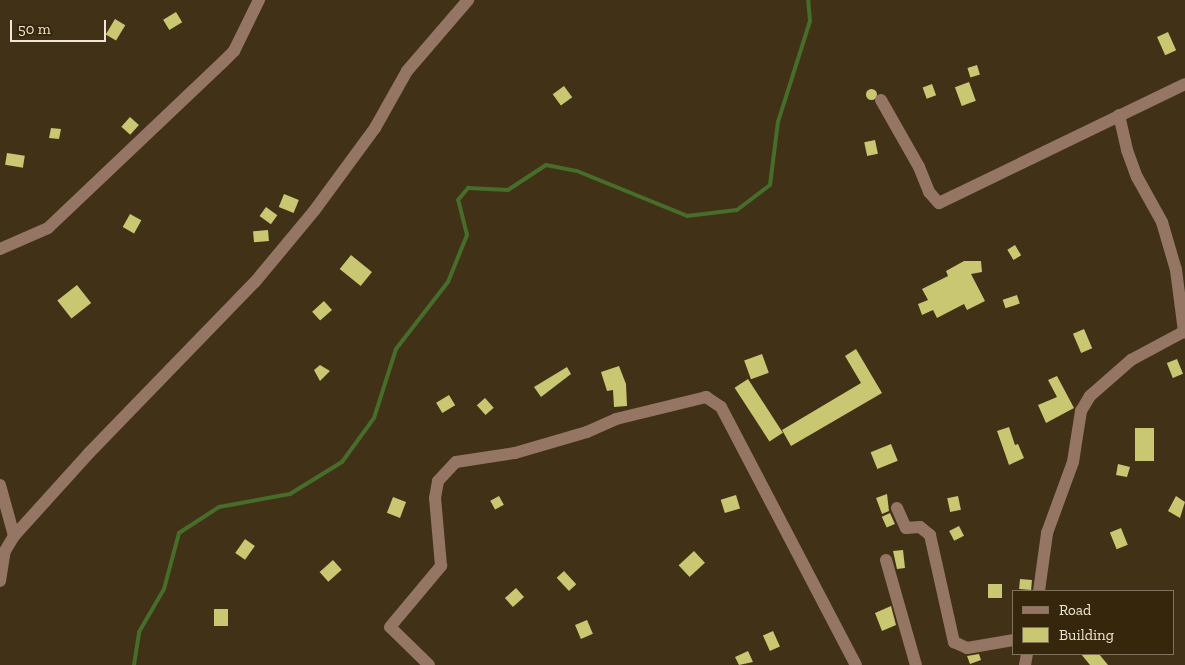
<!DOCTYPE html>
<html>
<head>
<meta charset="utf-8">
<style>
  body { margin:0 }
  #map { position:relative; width:1185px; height:665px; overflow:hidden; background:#413117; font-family:"Zilla Slab",serif }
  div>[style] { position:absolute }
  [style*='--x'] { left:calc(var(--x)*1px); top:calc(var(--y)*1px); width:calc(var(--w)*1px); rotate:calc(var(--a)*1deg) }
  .stream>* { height:4px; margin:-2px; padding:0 2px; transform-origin:2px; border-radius:2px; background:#466d2a }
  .building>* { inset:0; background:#cac773; transform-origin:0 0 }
  .round { border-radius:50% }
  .minor>* { height:12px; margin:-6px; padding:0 6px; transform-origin:6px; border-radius:6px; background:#957664 }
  span { translate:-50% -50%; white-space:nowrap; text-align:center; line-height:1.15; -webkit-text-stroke:5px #36270c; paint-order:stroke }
  .legend { position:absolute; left:1012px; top:590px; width:162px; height:65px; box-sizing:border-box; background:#36270c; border:1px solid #80735d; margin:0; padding:6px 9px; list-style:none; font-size:15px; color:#f0e6d7 }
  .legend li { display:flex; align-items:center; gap:10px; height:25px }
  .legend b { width:25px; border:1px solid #80735d }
  .scale { position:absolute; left:10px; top:20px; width:96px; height:22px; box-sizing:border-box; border:2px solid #f0e6d7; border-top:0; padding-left:6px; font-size:15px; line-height:18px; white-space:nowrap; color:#f0e6d7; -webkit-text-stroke:4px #36270c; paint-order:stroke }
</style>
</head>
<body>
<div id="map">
  <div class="stream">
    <div style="--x:134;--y:665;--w:33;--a:-81"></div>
    <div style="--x:139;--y:632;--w:50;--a:-59.8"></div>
    <div style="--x:164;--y:589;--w:58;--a:-75"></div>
    <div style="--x:179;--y:533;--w:48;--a:-33"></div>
    <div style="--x:219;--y:507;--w:72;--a:-10.4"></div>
    <div style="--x:290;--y:494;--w:61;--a:-31.6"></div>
    <div style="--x:342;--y:462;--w:54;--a:-54"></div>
    <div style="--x:374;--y:418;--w:72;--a:-72.3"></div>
    <div style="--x:396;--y:349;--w:85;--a:-52.2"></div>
    <div style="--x:448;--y:282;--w:51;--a:-68"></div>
    <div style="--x:467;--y:235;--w:36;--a:-104"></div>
    <div style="--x:458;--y:200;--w:16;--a:-50"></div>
    <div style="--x:468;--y:188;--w:40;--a:2.9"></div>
    <div style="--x:508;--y:190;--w:45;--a:-33.3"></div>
    <div style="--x:546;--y:165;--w:32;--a:11"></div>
    <div style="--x:577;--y:171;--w:119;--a:22.2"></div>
    <div style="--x:687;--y:216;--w:50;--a:-6.8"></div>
    <div style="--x:737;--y:210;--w:41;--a:-37.1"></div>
    <div style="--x:770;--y:185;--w:64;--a:-82.8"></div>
    <div style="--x:778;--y:122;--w:106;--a:-72.4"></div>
    <div style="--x:810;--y:21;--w:21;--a:-95"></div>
  </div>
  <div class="building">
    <div style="left:176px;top:12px;width:12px;height:15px;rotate:59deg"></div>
    <div style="left:115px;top:19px;width:12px;height:18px;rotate:31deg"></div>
    <div style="left:1168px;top:32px;width:20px;height:12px;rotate:66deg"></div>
    <div style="left:977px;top:65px;width:10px;height:10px;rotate:73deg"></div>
    <div style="left:969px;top:82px;width:20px;height:15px;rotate:70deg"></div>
    <div style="left:932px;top:84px;width:12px;height:10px;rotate:70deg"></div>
    <div style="left:564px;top:86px;width:14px;height:14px;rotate:54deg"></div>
    <div class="round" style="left:865.5px;top:88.5px;width:11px;height:11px"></div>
    <div style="left:130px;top:117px;width:12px;height:13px;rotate:42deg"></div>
    <div style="clip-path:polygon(51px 128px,61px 129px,59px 139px,49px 138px)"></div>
    <div style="left:875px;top:140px;width:14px;height:11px;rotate:78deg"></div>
    <div style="left:7px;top:153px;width:18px;height:12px;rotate:9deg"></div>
    <div style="left:284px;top:194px;width:16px;height:14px;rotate:22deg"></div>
    <div style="left:266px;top:207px;width:14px;height:11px;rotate:36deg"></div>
    <div style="left:130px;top:214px;width:13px;height:15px;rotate:29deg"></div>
    <div style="left:268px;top:230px;width:11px;height:15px;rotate:85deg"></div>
    <div style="left:1015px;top:245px;width:12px;height:9px;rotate:59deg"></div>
    <div style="left:351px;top:255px;width:27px;height:18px;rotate:39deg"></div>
    <div style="clip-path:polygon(964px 261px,981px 261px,982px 272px,971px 274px,985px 301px,967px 310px,964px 304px,937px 318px,933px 310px,922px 315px,918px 304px,928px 300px,922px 289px,948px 276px,946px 271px)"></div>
    <div style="left:77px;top:285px;width:23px;height:25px;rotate:52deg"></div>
    <div style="left:1017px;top:295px;width:9px;height:15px;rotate:72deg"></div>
    <div style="left:324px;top:301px;width:12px;height:16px;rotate:48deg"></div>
    <div style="left:1084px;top:329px;width:21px;height:12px;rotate:67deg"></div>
    <div style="clip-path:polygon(856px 349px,882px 393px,791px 446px,782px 430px,861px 383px,845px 356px)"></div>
    <div style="left:762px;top:354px;width:20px;height:19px;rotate:70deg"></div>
    <div style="left:1177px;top:359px;width:16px;height:11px;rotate:68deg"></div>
    <div style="clip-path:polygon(320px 365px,330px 371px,320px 381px,314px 370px)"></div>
    <div style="clip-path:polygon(619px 366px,626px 384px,627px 406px,614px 407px,613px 390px,607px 391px,601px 372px)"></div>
    <div style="clip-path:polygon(567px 367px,571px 374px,541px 397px,534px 387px)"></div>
    <div style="clip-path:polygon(1057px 376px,1074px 408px,1046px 423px,1038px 405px,1057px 397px,1048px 380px)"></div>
    <div style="left:748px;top:379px;width:64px;height:16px;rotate:57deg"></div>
    <div style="left:449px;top:395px;width:12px;height:15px;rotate:59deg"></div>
    <div style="left:485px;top:398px;width:13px;height:11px;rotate:48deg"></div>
    <div style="clip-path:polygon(1009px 427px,1015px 445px,1018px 444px,1024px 458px,1009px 465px,997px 431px)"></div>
    <div style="left:1135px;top:428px;width:19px;height:33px"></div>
    <div style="left:891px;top:444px;width:18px;height:22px;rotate:68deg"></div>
    <div style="clip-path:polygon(1118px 464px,1130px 467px,1127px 477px,1116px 475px)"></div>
    <div style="clip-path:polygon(887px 494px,889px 511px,882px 514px,876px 498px)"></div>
    <div style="left:736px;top:495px;width:14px;height:16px;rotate:73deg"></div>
    <div style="left:499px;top:496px;width:10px;height:10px;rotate:61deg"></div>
    <div style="left:958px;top:496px;width:14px;height:11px;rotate:78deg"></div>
    <div style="clip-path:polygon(1176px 496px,1185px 502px,1180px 518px,1168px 511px)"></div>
    <div style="left:393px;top:497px;width:14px;height:17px;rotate:21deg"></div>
    <div style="left:890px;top:513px;width:12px;height:9px;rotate:66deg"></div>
    <div style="left:959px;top:526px;width:11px;height:11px;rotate:63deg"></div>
    <div style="left:1121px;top:528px;width:18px;height:12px;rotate:68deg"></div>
    <div style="left:245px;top:539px;width:12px;height:17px;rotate:35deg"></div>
    <div style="clip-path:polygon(903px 550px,905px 568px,897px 569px,893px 551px)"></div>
    <div style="left:694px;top:551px;width:16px;height:21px;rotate:47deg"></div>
    <div style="left:333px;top:560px;width:13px;height:18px;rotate:48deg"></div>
    <div style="left:564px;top:571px;width:18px;height:10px;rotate:47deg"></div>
    <div style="left:1020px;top:579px;width:12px;height:10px;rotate:5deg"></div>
    <div style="left:1002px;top:584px;width:14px;height:14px;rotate:90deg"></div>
    <div style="left:516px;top:588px;width:12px;height:15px;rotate:48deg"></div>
    <div style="clip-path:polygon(891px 606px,896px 625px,882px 631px,875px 613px)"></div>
    <div style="left:214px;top:609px;width:14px;height:17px"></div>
    <div style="left:587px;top:620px;width:15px;height:13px;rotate:67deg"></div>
    <div style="left:773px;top:631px;width:17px;height:11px;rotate:66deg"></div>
    <div style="clip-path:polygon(748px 651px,753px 662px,739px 665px,735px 657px)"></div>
    <div style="clip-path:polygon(979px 654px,981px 660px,970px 664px,967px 656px)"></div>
    <div style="clip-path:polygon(1081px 654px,1099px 654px,1108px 665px,1090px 665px)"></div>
  </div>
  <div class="minor">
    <div style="--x:881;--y:100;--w:77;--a:60.4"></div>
    <div style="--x:919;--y:167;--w:27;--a:68"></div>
    <div style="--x:929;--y:192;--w:15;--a:48"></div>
    <div style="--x:939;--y:203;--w:273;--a:-25.8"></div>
    <div style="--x:1119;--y:115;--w:36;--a:77"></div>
    <div style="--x:1127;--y:150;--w:29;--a:70"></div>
    <div style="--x:1137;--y:177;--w:51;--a:60.9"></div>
    <div style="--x:1162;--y:222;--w:50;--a:73.7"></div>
    <div style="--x:1176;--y:270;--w:63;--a:82.6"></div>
    <div style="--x:0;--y:249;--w:52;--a:-23.6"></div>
    <div style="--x:48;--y:228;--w:241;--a:-43.5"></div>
    <div style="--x:223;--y:62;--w:16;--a:-45"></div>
    <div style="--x:234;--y:51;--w:57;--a:-63.9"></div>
    <div style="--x:0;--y:485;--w:53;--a:74.6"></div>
    <div style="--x:897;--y:508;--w:22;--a:66"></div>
    <div style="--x:906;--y:528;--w:14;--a:-4"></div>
    <div style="--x:920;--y:527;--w:13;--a:39"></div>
    <div style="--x:930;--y:535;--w:110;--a:77.4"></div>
    <div style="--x:954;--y:642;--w:14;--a:25"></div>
    <div style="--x:967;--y:648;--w:48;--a:-9.7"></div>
    <div style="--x:886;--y:560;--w:109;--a:74.1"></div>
    <div style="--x:0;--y:581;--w:30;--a:-81"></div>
    <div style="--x:5;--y:551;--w:17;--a:-59"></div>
    <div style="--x:14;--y:536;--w:112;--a:-47.9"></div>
    <div style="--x:89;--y:453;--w:238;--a:-45.9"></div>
    <div style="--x:255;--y:282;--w:92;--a:-50.3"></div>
    <div style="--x:314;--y:211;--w:103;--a:-53.7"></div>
    <div style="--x:375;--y:128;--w:65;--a:-60.7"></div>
    <div style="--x:407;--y:71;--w:94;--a:-49.3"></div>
    <div style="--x:1039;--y:591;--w:59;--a:-82.1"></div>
    <div style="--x:1047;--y:533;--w:76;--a:-69.9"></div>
    <div style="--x:1073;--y:462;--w:52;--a:-81.1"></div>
    <div style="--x:1081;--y:411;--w:17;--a:-59"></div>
    <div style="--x:1090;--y:396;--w:55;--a:-41.3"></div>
    <div style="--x:1131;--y:360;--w:61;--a:-28.2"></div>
    <div style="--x:429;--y:665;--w:54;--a:-135.7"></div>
    <div style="--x:390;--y:627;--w:80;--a:-50.1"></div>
    <div style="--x:441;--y:566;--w:68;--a:-95"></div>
    <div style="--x:435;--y:498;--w:17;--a:-80"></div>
    <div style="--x:438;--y:481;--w:26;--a:-47"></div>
    <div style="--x:456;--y:462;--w:60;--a:-8.7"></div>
    <div style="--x:515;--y:453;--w:75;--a:-16.3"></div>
    <div style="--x:587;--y:432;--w:32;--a:-24"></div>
    <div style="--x:616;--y:419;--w:93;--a:-13.7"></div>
    <div style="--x:706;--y:397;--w:18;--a:34"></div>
    <div style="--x:721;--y:407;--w:291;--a:62.4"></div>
    <div style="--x:1025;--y:665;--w:11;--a:-80"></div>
  </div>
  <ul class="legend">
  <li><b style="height:6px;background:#957664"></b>Road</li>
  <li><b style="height:14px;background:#cac773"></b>Building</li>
  </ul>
  <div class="scale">50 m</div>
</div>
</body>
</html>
